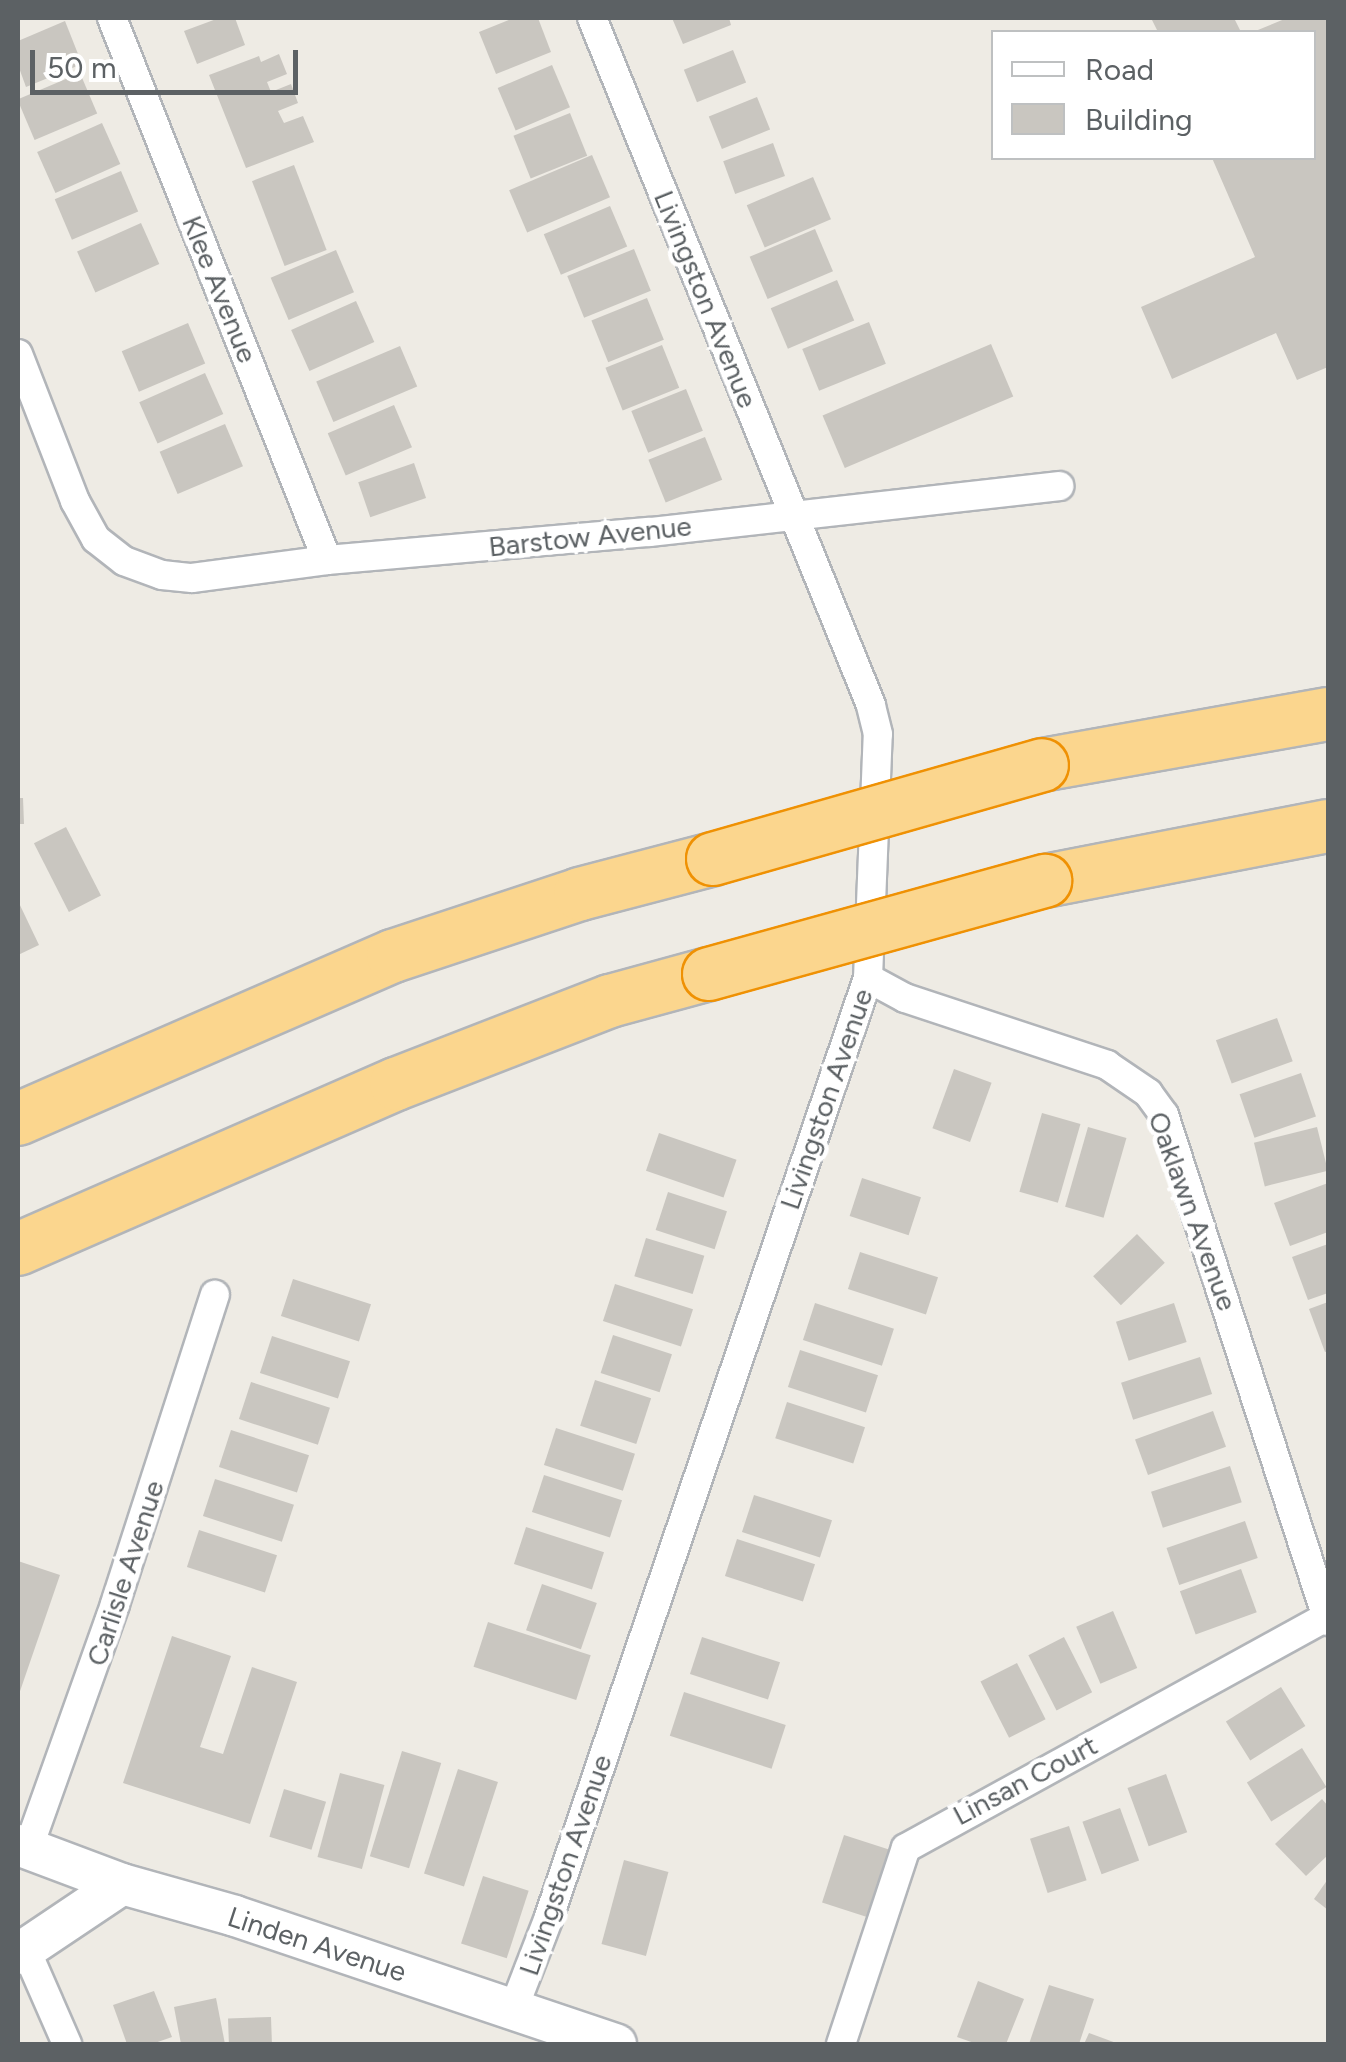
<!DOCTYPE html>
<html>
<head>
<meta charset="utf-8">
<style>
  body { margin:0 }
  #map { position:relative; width:1346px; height:2062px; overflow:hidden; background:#eeebe4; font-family:Figtree,sans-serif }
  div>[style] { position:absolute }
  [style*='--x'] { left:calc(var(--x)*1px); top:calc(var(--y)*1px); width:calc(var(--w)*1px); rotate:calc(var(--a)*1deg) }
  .building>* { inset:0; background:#c9c6c0; transform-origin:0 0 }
  .roads { filter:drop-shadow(2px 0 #b2b5b9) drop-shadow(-2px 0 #b2b5b9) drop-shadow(0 2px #b2b5b9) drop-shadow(0 -2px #b2b5b9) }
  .street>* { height:28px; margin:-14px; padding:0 14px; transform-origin:14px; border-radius:14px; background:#fff }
  .secondary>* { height:40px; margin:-20px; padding:0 20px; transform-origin:20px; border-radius:20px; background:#fff }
  .highway>* { height:52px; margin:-26px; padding:0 26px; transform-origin:26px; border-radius:26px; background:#fbd68e }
  .bridges { filter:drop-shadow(2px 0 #ef9104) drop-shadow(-2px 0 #ef9104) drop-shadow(0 2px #ef9104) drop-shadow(0 -2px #ef9104) }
  .highway-bridge>* { height:52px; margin:-26px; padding:0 26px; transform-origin:26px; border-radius:26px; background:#fbd68e }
  span { translate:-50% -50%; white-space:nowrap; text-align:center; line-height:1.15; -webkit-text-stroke:9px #fff; paint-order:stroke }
  .street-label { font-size:28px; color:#5c6164 }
  .frame { position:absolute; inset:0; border:20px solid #5c6164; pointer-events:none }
  .legend { position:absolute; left:991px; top:30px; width:325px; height:130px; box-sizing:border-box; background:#fff; border:2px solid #bec0c1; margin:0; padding:12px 18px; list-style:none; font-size:30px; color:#5c6164 }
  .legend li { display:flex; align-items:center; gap:20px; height:50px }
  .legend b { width:50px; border:2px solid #bec0c1 }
  .scale { position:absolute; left:30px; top:50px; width:268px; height:45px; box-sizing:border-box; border:5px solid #5c6164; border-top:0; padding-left:12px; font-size:30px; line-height:35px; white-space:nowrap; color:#5c6164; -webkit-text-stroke:8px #fff; paint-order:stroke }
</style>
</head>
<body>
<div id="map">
  <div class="building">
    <div style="clip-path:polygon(219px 18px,235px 18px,245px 45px,197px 64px,184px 31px)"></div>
    <div style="clip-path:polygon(514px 18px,538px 18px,551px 52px,496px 74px,479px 32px)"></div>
    <div style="clip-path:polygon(672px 18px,729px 18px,731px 25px,683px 44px)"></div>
    <div style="clip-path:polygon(1151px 18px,1234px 18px,1241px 32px,1158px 32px)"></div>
    <div style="clip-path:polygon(1287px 18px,1328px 18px,1328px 367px,1297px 380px,1276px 333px,1172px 379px,1141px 307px,1255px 257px,1212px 158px,1314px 158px,1314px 32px,1253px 32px)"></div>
    <div style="clip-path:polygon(65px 21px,82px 64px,26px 87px,18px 65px,18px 41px)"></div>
    <div style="left:733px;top:50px;width:35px;height:53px;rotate:68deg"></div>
    <div style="clip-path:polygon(279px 54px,287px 74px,267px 82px,271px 92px,291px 84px,298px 103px,278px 111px,284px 123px,303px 116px,314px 142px,246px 168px,209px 75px,259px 56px,261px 62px)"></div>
    <div style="left:552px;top:65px;width:46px;height:59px;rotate:67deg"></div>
    <div style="left:80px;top:73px;width:44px;height:68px;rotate:67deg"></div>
    <div style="left:757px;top:97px;width:35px;height:52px;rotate:68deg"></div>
    <div style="left:570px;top:113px;width:46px;height:61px;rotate:68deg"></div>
    <div style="left:102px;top:123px;width:45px;height:71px;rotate:66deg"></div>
    <div style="left:773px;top:143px;width:35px;height:53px;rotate:70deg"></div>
    <div style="left:592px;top:155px;width:46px;height:90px;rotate:67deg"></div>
    <div style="left:294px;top:165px;width:91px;height:45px;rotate:69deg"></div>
    <div style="left:121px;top:171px;width:44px;height:72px;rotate:67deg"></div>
    <div style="left:813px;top:177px;width:46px;height:72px;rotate:67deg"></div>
    <div style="left:610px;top:206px;width:44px;height:72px;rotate:67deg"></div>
    <div style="left:141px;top:223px;width:45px;height:70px;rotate:66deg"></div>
    <div style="left:815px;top:229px;width:46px;height:71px;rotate:67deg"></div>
    <div style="left:634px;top:249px;width:45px;height:72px;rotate:68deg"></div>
    <div style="left:336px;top:250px;width:46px;height:71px;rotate:67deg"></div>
    <div style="left:837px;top:280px;width:44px;height:72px;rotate:67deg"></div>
    <div style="left:647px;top:298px;width:45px;height:60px;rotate:68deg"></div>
    <div style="left:356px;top:301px;width:45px;height:71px;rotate:66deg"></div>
    <div style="left:869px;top:322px;width:45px;height:72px;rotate:68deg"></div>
    <div style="left:188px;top:323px;width:44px;height:72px;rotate:67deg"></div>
    <div style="left:991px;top:344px;width:57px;height:183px;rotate:67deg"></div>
    <div style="left:662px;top:345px;width:46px;height:61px;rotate:68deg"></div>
    <div style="left:400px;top:346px;width:44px;height:91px;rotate:67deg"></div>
    <div style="left:205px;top:373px;width:45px;height:72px;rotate:66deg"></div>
    <div style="left:686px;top:389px;width:45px;height:59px;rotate:68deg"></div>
    <div style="left:394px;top:405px;width:46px;height:72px;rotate:67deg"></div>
    <div style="left:225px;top:424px;width:46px;height:71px;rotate:67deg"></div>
    <div style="left:705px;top:437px;width:46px;height:61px;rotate:68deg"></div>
    <div style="left:414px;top:463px;width:37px;height:59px;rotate:71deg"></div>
    <div style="clip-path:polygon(18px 798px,23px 798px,24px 824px,18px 824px)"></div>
    <div style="left:66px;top:827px;width:77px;height:36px;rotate:63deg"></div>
    <div style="clip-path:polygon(18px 901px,39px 945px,18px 955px)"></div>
    <div style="left:1277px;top:1018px;width:46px;height:65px;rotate:70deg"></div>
    <div style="left:954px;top:1069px;width:40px;height:63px;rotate:20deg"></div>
    <div style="left:1301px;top:1073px;width:46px;height:65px;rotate:71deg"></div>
    <div style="left:1042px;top:1113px;width:40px;height:82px;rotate:16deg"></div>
    <div style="left:1088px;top:1127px;width:40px;height:83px;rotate:16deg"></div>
    <div style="left:1317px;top:1127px;width:45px;height:65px;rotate:76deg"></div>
    <div style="left:659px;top:1133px;width:82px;height:40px;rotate:19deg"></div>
    <div style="left:862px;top:1178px;width:62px;height:40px;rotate:18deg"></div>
    <div style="clip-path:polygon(1328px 1183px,1328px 1232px,1290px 1246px,1274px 1203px)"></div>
    <div style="left:668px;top:1192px;width:62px;height:40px;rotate:18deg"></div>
    <div style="left:1137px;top:1234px;width:40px;height:61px;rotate:46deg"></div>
    <div style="left:646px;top:1238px;width:61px;height:40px;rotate:17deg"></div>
    <div style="clip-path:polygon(1328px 1244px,1328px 1293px,1308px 1300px,1292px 1257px)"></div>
    <div style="left:860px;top:1252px;width:82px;height:39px;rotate:18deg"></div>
    <div style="left:293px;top:1279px;width:82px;height:39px;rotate:18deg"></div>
    <div style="left:615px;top:1284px;width:82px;height:39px;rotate:18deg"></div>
    <div style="clip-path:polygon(1328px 1302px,1328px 1351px,1325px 1352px,1309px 1309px)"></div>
    <div style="left:815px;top:1303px;width:83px;height:39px;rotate:18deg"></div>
    <div style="left:1174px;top:1303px;width:41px;height:61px;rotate:72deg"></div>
    <div style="left:613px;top:1335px;width:62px;height:40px;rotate:18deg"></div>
    <div style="left:272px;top:1336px;width:82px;height:39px;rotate:18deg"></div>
    <div style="left:800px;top:1350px;width:82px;height:39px;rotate:18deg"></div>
    <div style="left:1200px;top:1357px;width:39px;height:83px;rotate:72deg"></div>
    <div style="left:595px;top:1380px;width:59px;height:48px;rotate:18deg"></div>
    <div style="left:251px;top:1382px;width:83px;height:39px;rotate:18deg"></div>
    <div style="left:787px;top:1402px;width:82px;height:38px;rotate:18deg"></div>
    <div style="left:1213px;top:1411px;width:38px;height:83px;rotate:70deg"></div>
    <div style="left:556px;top:1428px;width:83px;height:39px;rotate:18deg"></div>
    <div style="left:231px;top:1430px;width:82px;height:39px;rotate:18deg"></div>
    <div style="left:1230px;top:1466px;width:38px;height:83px;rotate:72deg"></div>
    <div style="left:544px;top:1475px;width:82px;height:39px;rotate:18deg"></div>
    <div style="left:215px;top:1479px;width:83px;height:39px;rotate:18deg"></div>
    <div style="left:754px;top:1495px;width:82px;height:39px;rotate:18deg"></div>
    <div style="left:1245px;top:1521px;width:39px;height:83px;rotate:71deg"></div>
    <div style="left:526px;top:1527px;width:82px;height:39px;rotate:18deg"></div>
    <div style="left:199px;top:1530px;width:82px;height:39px;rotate:18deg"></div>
    <div style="left:737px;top:1539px;width:82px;height:39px;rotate:18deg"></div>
    <div style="clip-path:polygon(18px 1561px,60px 1575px,18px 1697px)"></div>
    <div style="left:1241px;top:1569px;width:46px;height:65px;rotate:70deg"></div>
    <div style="left:542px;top:1584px;width:58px;height:49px;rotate:19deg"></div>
    <div style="left:1113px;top:1611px;width:62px;height:40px;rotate:67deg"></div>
    <div style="left:488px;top:1622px;width:108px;height:47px;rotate:18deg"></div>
    <div style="clip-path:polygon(172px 1636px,231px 1656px,200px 1747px,223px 1754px,252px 1667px,297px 1682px,250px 1824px,123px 1783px)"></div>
    <div style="left:702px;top:1637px;width:82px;height:39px;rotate:18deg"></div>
    <div style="left:1064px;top:1637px;width:62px;height:40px;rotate:63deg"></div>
    <div style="left:1017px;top:1663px;width:63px;height:41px;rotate:63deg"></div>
    <div style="left:1281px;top:1687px;width:46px;height:65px;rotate:58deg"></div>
    <div style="left:684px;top:1692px;width:107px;height:46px;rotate:18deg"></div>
    <div style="left:1302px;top:1748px;width:46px;height:65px;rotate:58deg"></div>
    <div style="left:402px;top:1751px;width:41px;height:110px;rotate:17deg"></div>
    <div style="left:458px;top:1769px;width:42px;height:110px;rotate:18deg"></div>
    <div style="left:340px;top:1773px;width:46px;height:87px;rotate:15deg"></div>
    <div style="left:1166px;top:1774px;width:62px;height:41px;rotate:70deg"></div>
    <div style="left:284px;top:1789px;width:44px;height:50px;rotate:17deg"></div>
    <div style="clip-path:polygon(1322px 1799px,1328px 1806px,1328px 1855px,1306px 1876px,1275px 1844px)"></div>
    <div style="left:1120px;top:1808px;width:56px;height:40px;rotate:70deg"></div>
    <div style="left:1069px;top:1826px;width:57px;height:41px;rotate:72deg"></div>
    <div style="left:844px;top:1835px;width:48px;height:71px;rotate:18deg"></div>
    <div style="left:624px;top:1860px;width:46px;height:87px;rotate:15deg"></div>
    <div style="left:483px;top:1876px;width:48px;height:71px;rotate:18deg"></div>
    <div style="clip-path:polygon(1328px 1879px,1328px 1910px,1314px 1899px)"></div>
    <div style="clip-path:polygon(978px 1981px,1024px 1999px,1006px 2044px,977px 2044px,957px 2037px)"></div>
    <div style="clip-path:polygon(1049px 1985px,1094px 1999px,1079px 2044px,1029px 2044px)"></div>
    <div style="clip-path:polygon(154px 1991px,172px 2037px,152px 2044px,127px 2044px,113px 2005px)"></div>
    <div style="clip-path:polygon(216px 1998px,225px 2044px,181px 2044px,174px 2007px)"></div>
    <div style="left:271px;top:2017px;width:27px;height:43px;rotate:88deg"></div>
    <div style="clip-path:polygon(1089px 2033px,1119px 2044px,1084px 2044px)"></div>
  </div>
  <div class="roads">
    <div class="street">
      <div style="--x:112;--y:18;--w:583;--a:68.36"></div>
      <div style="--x:18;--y:354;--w:158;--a:68.8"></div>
      <div style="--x:75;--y:501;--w:43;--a:61.1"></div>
      <div style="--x:96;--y:539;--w:36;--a:38"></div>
      <div style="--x:124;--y:561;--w:40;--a:20.2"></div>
      <div style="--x:162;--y:575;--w:30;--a:6"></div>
      <div style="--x:192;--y:578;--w:136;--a:-7.6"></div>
      <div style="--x:327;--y:560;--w:324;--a:-5"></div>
      <div style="--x:650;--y:532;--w:412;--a:-6.4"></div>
      <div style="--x:868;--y:978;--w:42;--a:28.4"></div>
      <div style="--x:905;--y:998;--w:213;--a:18.3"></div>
      <div style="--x:1107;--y:1065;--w:50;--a:34.3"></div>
      <div style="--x:1148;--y:1093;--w:27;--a:54"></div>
      <div style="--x:1164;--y:1115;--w:532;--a:72.04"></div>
      <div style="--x:28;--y:1849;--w:260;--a:-70.4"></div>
      <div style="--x:115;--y:1604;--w:325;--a:-72.1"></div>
      <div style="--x:26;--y:1950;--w:103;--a:66.4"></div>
      <div style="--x:513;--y:2010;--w:100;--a:-68.8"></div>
      <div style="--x:549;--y:1917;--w:992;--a:-71.24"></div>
      <div style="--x:868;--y:978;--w:244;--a:-87.7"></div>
      <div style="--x:878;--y:734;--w:30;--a:-104"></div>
      <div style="--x:871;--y:705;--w:741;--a:-112.1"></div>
      <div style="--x:841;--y:2044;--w:206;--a:-71.7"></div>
      <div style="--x:906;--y:1848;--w:480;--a:-28.8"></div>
    </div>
    <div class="secondary">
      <div style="--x:18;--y:1845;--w:111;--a:20.6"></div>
      <div style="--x:122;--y:1884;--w:117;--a:15.8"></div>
      <div style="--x:235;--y:1916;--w:402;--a:18.6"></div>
      <div style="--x:18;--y:1954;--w:125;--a:-33.9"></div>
    </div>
    <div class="highway">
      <div style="--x:1042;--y:765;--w:291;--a:-10.1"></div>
      <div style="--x:1045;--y:881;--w:288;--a:-11"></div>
      <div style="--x:18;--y:1119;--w:409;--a:-23.5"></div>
      <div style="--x:393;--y:956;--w:197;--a:-18.3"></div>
      <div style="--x:580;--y:894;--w:138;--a:-14.7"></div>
      <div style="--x:18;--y:1249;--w:412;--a:-23.6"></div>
      <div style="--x:396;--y:1084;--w:230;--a:-21.2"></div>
      <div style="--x:610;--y:1001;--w:103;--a:-15.3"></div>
    </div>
  </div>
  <div class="bridges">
    <div class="highway-bridge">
      <div style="--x:713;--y:859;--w:342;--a:-15.9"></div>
      <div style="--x:709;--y:974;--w:349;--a:-15.5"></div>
    </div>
  </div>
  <div class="street-label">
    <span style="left:220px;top:289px;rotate:68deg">Klee Avenue</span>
    <span style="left:706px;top:299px;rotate:68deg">Livingston Avenue</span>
    <span style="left:590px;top:536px;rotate:-6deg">Barstow Avenue</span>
    <span style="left:826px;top:1099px;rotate:-71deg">Livingston Avenue</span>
    <span style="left:1193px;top:1211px;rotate:70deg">Oaklawn Avenue</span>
    <span style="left:125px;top:1573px;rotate:-72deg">Carlisle Avenue</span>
    <span style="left:1025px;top:1780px;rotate:-28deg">Linsan Court</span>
    <span style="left:565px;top:1865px;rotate:-71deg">Livingston Avenue</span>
    <span style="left:317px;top:1944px;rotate:18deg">Linden Avenue</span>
  </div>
  <div class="frame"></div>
  <ul class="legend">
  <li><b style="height:12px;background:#fff"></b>Road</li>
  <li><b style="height:28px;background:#c9c6c0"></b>Building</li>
  </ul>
  <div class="scale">50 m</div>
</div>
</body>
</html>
